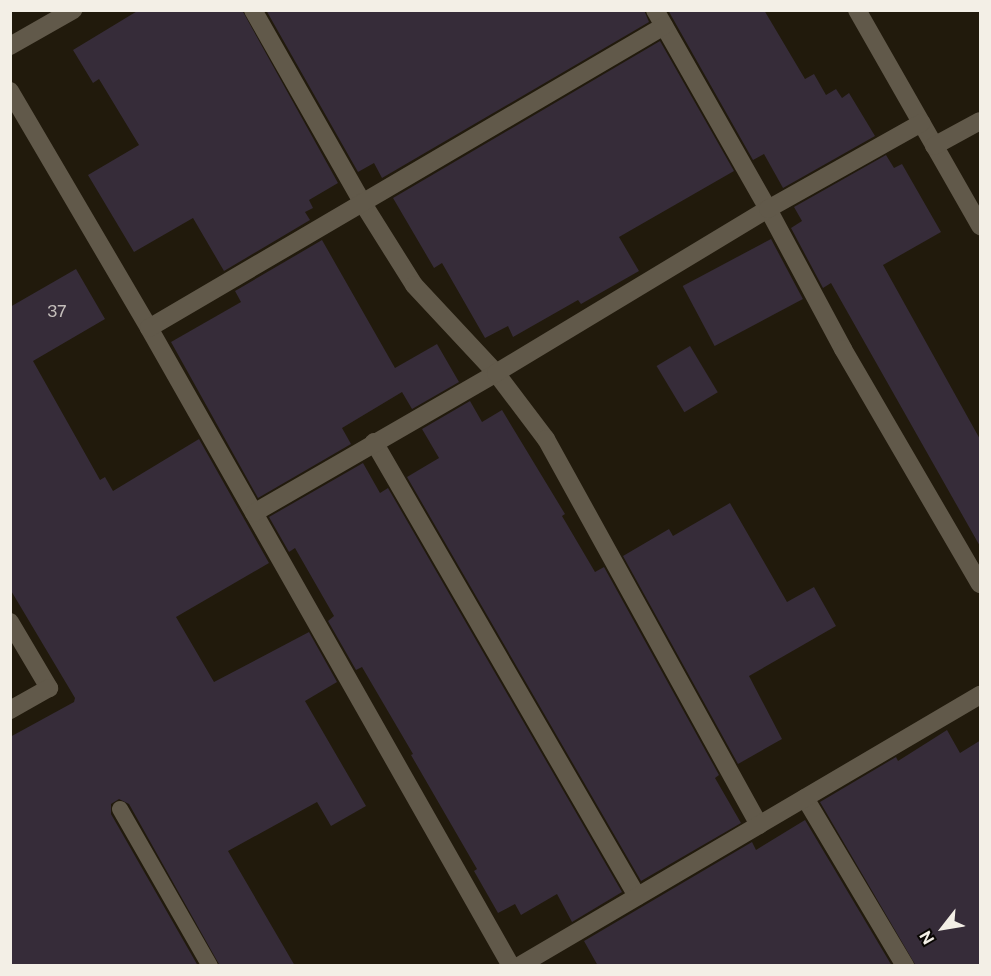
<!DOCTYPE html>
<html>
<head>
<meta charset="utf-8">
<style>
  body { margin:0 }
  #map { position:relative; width:991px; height:976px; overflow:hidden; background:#211a0c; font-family:"Public Sans",sans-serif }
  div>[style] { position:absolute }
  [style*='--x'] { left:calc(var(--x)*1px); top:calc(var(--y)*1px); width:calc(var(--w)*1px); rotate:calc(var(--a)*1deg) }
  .building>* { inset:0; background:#362c39; transform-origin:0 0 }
  .lane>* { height:16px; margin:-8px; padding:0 8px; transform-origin:8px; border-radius:8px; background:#61594a }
  .street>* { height:18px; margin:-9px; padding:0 9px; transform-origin:9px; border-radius:9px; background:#61594a }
  .secondary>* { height:18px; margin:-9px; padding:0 9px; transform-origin:9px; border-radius:9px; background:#61594a }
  span { translate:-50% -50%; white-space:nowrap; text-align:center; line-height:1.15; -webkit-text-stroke:4.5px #080602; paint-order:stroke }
  .number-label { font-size:16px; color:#c4bebb }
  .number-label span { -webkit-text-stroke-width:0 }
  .frame { position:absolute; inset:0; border:12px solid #f3efe6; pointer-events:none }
  .north { position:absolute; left:913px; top:898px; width:60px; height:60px; -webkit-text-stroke:4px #080602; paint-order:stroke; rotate:239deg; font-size:16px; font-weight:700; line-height:24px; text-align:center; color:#f3efe6 }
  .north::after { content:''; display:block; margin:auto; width:21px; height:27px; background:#f3efe6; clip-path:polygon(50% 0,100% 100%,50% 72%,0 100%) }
</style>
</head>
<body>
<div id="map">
  <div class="building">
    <div style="clip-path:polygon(139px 10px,242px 10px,338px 183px,309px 200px,313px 208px,305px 212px,310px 220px,224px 271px,193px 218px,134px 252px,88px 175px,139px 145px,99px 79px,93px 83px,73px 50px)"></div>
    <div style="clip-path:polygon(266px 10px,644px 10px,649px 22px,382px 178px,374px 163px,358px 172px)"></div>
    <div style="clip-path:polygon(668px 10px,764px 10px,805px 79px,814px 74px,826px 95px,836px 89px,842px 98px,849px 93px,875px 136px,783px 188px,764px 154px,753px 160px)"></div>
    <div style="clip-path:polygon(660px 41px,734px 171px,619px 237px,639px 271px,581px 304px,578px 300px,513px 337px,508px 326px,485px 338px,442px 263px,434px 268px,393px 198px)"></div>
    <div style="clip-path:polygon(886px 155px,894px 168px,902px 164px,941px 232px,883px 265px,981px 441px,981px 548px,831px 283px,823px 288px,791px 228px,802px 221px,794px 207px)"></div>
    <div style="left:771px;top:239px;width:68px;height:100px;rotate:62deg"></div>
    <div style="clip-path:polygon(322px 240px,395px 368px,437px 344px,459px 382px,412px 409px,402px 392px,342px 428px,351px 444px,258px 498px,171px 342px,241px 302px,235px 291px)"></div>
    <div style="clip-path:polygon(76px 269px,105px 319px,33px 361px,100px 480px,105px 477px,113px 491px,199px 439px,269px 563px,176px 617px,214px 682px,309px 632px,337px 682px,305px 701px,366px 806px,331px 826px,317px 802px,228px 851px,295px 966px,220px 966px,129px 804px,119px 799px,111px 804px,111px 814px,198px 966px,10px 966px,10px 737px,74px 702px,75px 698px,10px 589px,10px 307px)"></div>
    <div style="left:690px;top:346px;width:54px;height:39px;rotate:59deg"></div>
    <div style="clip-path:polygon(470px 401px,482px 422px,502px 410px,565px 514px,562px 516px,595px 572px,604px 567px,719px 775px,715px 778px,741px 823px,641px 881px,407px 477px,439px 458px,422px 429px)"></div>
    <div style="clip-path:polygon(363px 463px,380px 493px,388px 488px,622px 892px,572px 922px,557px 894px,521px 915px,515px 904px,498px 913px,474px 871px,477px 869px,411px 755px,413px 754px,362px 667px,356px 670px,328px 621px,334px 616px,295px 548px,289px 552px,269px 517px)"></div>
    <div style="clip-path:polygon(730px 503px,787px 602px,814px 587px,836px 626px,749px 676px,782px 739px,738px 764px,623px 556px,669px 529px,673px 536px)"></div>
    <div style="clip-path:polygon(947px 730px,960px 753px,981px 740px,981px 966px,916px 966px,820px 802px,896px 757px,898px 761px)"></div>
    <div style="clip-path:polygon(805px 820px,892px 966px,598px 966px,584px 941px,752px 842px,756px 850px)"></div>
  </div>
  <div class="lane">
    <div style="--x:120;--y:809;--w:181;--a:60.2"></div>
  </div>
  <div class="street">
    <div style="--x:253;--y:10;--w:221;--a:60.4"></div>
    <div style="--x:362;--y:202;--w:98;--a:57.9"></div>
    <div style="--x:414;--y:285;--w:120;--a:47"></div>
    <div style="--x:496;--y:373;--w:83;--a:52.9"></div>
    <div style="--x:546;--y:439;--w:441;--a:61.1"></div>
    <div style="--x:655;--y:10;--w:229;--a:60.4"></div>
    <div style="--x:768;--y:209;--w:159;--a:61.8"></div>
    <div style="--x:843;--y:349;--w:272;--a:59.8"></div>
    <div style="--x:857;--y:10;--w:249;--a:60.3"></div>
    <div style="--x:10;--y:91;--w:275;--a:59.6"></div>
    <div style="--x:149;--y:328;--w:734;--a:60.43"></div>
    <div style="--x:934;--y:146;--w:52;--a:-28.5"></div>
    <div style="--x:149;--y:328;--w:597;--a:-30.39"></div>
    <div style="--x:374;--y:442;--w:525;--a:59.92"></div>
    <div style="--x:254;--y:513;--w:280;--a:-30"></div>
    <div style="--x:496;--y:373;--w:318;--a:-31.1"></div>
    <div style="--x:768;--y:209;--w:176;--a:-29.3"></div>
    <div style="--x:10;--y:622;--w:77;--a:59.4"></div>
    <div style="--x:49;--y:688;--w:45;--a:150.6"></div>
    <div style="--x:805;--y:798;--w:196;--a:59.2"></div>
    <div style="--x:519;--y:966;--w:535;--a:-30.45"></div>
  </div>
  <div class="secondary">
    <div style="--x:10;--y:46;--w:73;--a:-29.7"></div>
  </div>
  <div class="number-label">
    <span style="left:57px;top:312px">37</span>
  </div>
  <div class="frame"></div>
  <div class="north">N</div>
</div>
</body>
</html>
